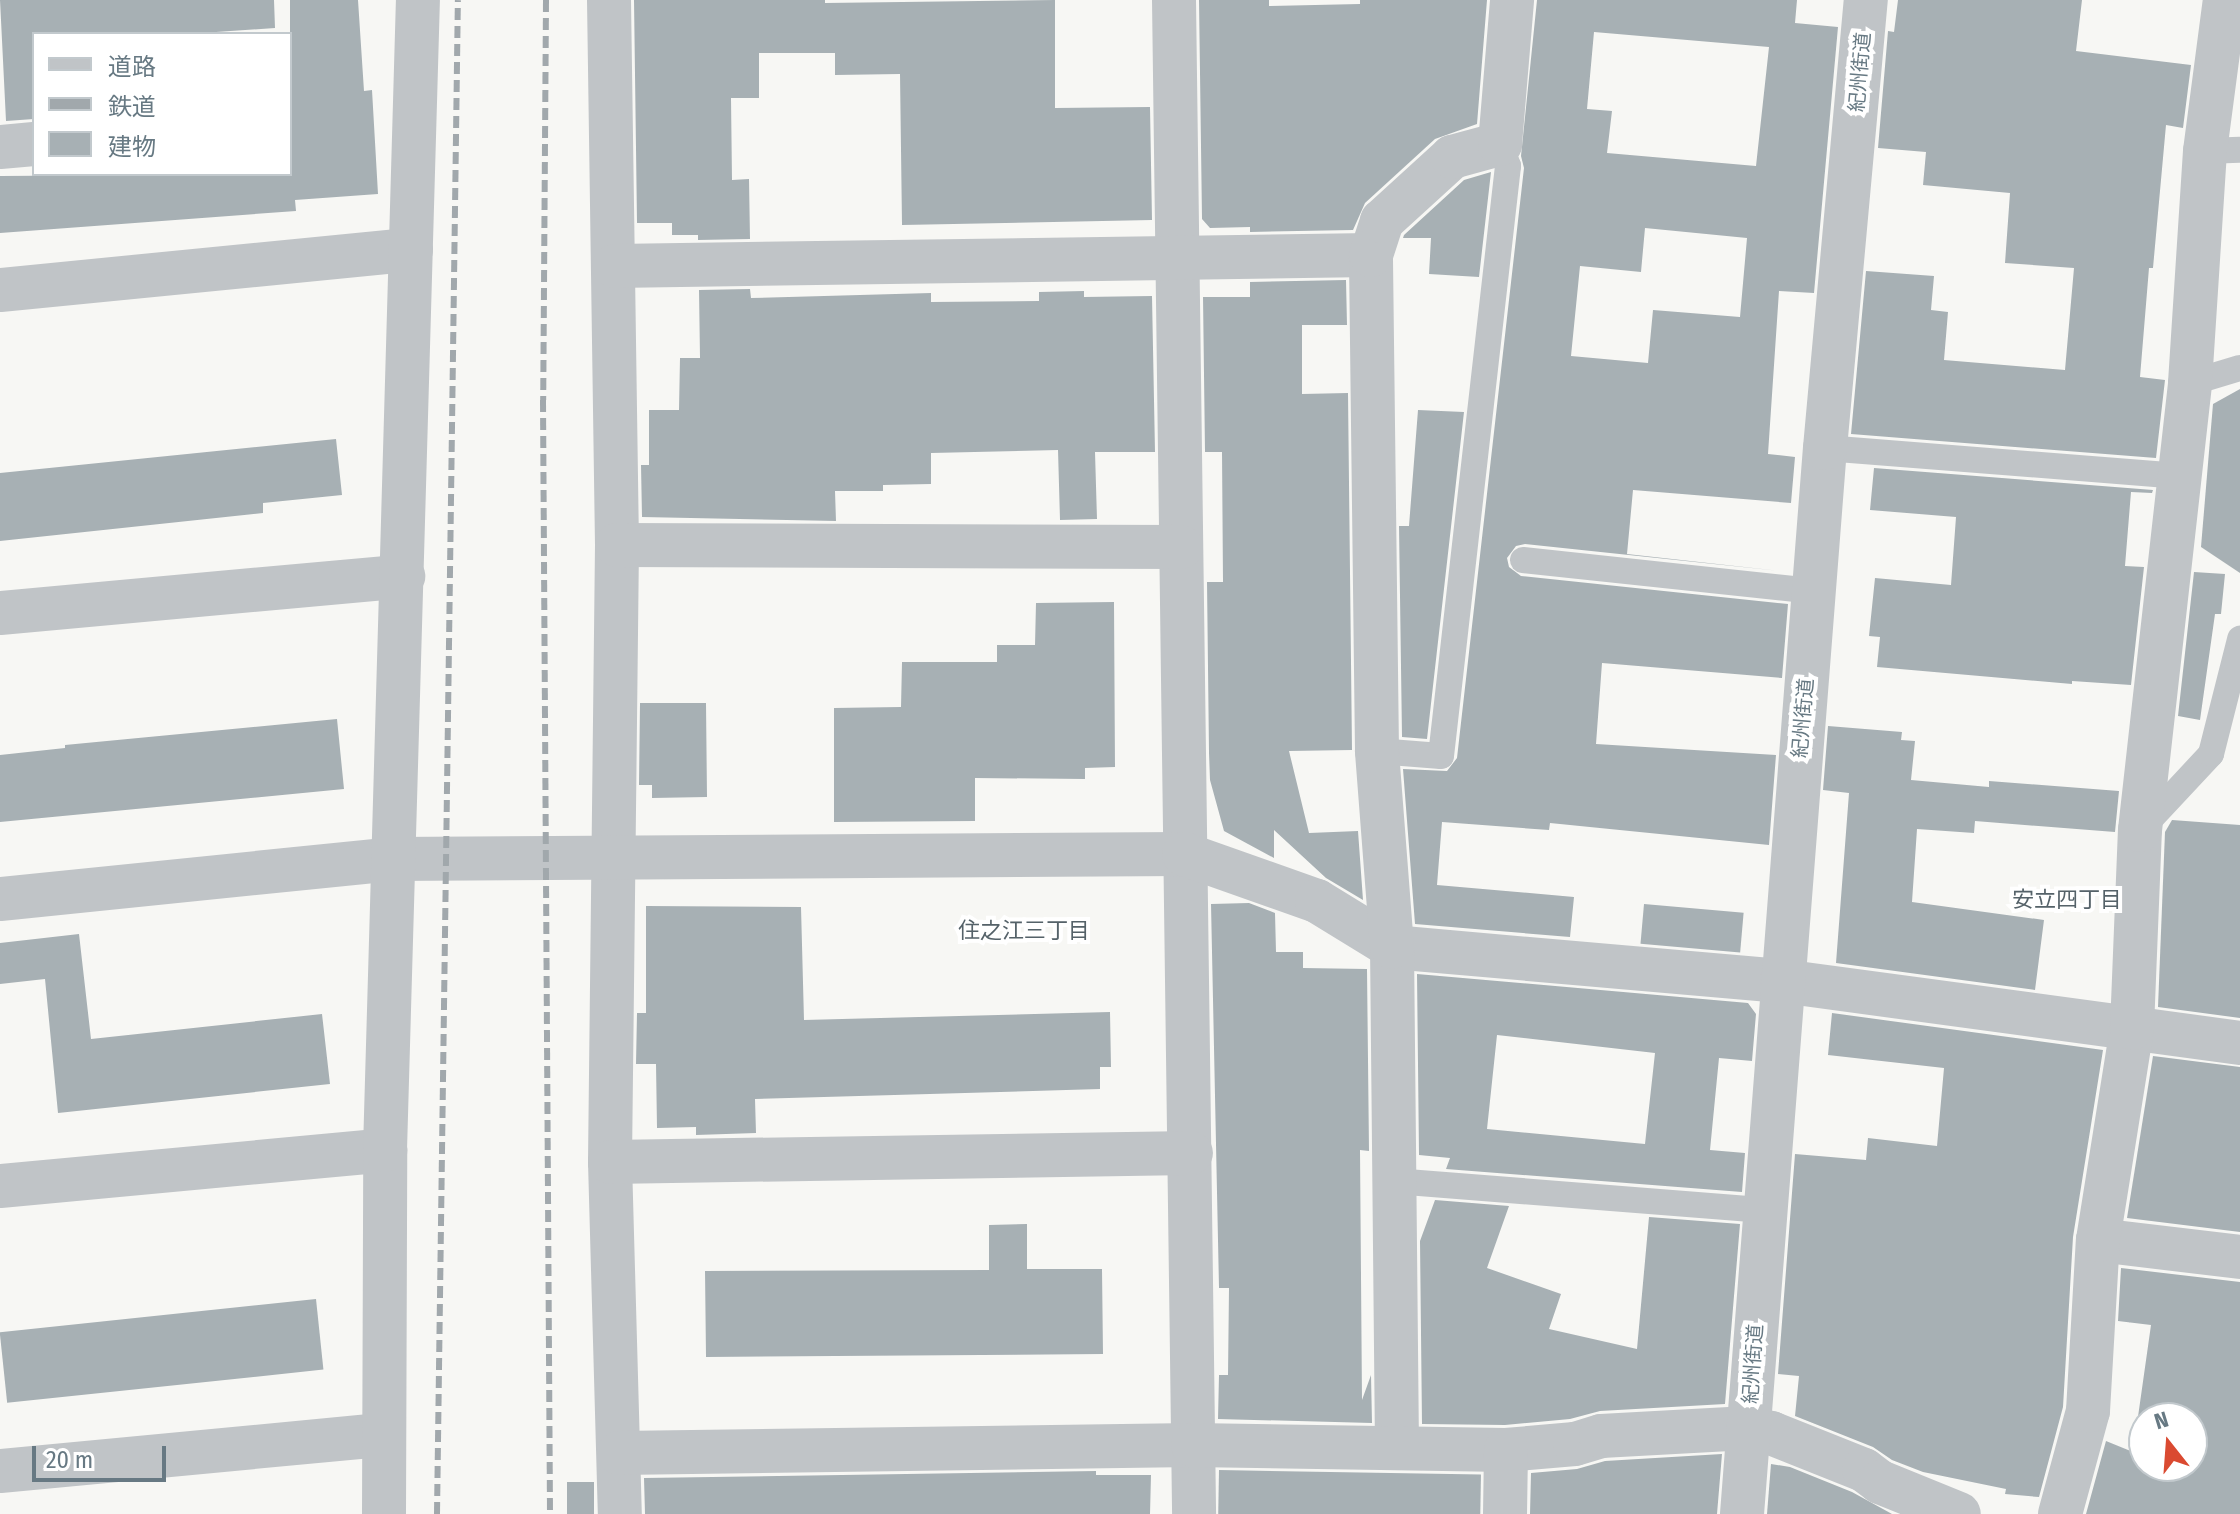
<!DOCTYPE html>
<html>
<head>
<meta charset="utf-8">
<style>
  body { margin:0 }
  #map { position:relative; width:2240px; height:1514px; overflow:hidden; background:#f7f7f4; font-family:"Fira Sans Condensed","Noto Sans JP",sans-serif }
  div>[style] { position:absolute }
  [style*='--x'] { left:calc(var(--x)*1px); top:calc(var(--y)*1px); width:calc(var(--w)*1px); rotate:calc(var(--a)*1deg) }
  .building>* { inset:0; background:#a7b0b4; transform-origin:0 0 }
  .service>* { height:26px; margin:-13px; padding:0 13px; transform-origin:13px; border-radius:13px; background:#c0c4c7 }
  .minor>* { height:44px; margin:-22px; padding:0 22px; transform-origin:22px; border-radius:22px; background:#c0c4c7 }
  .rail>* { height:6px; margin-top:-3px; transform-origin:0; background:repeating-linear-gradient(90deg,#a1a8ac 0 12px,transparent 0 18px) }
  span { translate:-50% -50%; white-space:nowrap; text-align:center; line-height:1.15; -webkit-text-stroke:8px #fff; paint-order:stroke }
  .street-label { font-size:20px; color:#677983 }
  .neighbourhood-label { font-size:22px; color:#556269 }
  .legend { position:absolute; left:32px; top:32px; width:260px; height:144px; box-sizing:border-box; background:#fff; border:2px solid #c2c9cd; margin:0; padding:10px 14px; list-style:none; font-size:24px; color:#677983 }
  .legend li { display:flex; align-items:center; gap:16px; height:40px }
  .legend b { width:40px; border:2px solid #c2c9cd }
  .north { position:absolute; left:2128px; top:1402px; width:80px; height:80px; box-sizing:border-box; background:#fff; border:2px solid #c2c9cd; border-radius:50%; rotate:343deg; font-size:22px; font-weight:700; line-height:32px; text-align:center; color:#677983 }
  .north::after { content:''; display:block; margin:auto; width:28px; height:36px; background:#da4a31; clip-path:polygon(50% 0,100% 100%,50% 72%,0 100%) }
  .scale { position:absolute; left:32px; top:1446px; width:134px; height:36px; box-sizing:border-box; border:4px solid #677983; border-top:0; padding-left:10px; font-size:24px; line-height:28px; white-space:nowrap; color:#677983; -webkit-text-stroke:6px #fff; paint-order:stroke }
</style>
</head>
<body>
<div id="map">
  <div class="building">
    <div style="clip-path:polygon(0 0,274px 0,275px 28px,187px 34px,34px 34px,34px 119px,6px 121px)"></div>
    <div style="clip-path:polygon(290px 0,358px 0,364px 91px,372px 90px,378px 194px,295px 200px,296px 211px,0 233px,0 176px,290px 174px)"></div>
    <div style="clip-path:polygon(634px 0,825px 0,825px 3px,1055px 0,1055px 108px,1150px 107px,1152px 220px,902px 225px,900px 74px,835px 75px,835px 53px,759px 53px,759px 98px,731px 98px,732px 180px,749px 179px,750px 239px,698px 240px,698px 235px,672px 235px,672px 223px,637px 223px)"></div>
    <div style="clip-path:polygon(1199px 0,1269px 0,1269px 6px,1360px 4px,1360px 0,1487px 0,1477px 124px,1435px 139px,1365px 203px,1353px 230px,1250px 232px,1250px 227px,1210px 228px,1202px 219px)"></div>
    <div style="clip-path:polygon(evenodd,1537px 0,1797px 0,1795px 23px,1838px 27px,1814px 293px,1779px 291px,1768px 454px,1795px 457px,1791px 503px,1633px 490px,1627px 554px,1790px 572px,1525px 544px,1516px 546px,1507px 558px,1509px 567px,1521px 576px,1788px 604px,1782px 678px,1602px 663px,1596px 744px,1776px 755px,1769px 845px,1550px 823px,1549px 830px,1442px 822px,1437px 885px,1574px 897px,1570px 937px,1415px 924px,1403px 769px,1447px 771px,1457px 758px,1524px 168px,1521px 156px,1537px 0,1594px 32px,1769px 47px,1756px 166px,1607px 153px,1612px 111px,1587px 109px,1594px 32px,1537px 0,1645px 228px,1747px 238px,1740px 317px,1653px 310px,1648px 363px,1571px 356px,1580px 266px,1641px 272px,1645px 228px)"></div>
    <div style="clip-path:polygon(1898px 0,2082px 0,2076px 51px,2191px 65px,2183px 128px,2166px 125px,2153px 268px,2149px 268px,2140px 377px,2165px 380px,2156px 458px,1851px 434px,1866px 271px,1934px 276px,1931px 310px,1948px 312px,1944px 360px,2065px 370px,2074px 268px,2005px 263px,2010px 193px,1923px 185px,1926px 152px,1878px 148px,1888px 31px,1894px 32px)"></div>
    <div style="clip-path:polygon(1491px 172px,1479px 277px,1429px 274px,1431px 238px,1403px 238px,1404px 235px,1464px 180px)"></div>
    <div style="clip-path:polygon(1346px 280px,1347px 325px,1302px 325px,1302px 394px,1348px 393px,1352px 750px,1289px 751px,1309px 833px,1358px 831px,1363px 900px,1326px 878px,1274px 830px,1274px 858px,1224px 831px,1210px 780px,1209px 753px,1207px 582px,1223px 582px,1222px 452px,1205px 452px,1203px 297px,1250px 297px,1250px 282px)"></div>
    <div style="clip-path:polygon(750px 289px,751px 298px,931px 293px,931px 302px,1039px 301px,1039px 292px,1084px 291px,1084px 297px,1152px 296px,1155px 452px,1095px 452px,1097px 519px,1060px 520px,1058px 450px,931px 453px,931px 484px,883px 485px,883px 491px,835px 491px,836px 521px,642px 517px,641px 465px,649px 465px,649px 410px,679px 410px,680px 358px,700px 358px,699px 290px)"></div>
    <div style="clip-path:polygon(2240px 389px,2240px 573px,2201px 547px,2213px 404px)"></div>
    <div style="clip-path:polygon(1418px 410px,1464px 412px,1427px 739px,1402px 737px,1399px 526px,1409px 526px)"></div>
    <div style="clip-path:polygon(336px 439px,342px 495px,263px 503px,263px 513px,0 541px,0 473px)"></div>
    <div style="clip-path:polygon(1874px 468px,2153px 490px,2152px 493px,2131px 492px,2125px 566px,2144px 567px,2131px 685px,2072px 681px,2072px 684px,1877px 667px,1880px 637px,1869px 636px,1875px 578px,1951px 585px,1956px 517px,1870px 510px)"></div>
    <div style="clip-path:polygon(2194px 572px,2225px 574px,2221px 614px,2215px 614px,2200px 720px,2178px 716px)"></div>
    <div style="clip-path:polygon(1114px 602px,1115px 767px,1085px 768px,1085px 779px,975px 778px,975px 821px,834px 822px,834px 708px,901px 707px,902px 662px,997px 662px,997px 645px,1035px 645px,1036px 603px)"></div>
    <div style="clip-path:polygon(640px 703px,706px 703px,707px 797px,652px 798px,652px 785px,639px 785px)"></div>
    <div style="clip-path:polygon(337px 719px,344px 789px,0 822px,0 755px,65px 748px,65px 745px)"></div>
    <div style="clip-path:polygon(1828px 726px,1902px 732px,1901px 740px,1915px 741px,1911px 780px,1989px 787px,1989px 781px,2119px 791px,2115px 832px,1975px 821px,1974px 833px,1917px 829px,1912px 902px,2044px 920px,2035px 990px,1836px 963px,1849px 793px,1823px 790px)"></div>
    <div style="clip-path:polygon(2172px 820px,2240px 825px,2240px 1018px,2158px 1007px,2165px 832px)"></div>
    <div style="clip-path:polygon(1249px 903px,1275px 913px,1276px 952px,1303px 952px,1303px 968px,1367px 969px,1369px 1151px,1360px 1150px,1362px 1400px,1371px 1375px,1372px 1423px,1218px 1419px,1219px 1375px,1228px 1375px,1229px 1288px,1219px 1288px,1211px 904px)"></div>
    <div style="left:1644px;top:904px;width:100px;height:40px;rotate:5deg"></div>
    <div style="clip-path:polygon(646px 906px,801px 907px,804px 1020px,1110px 1012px,1111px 1067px,1100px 1067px,1100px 1089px,755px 1099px,756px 1133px,696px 1135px,696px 1127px,657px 1128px,656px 1064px,636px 1064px,637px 1013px,646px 1013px)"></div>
    <div style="clip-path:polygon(79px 934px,91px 1039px,322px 1014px,330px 1084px,58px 1113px,45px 979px,0 984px,0 943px)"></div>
    <div style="clip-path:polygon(evenodd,1417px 974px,1748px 1003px,1756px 1014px,1752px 1061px,1719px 1058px,1710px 1150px,1745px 1153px,1742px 1192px,1446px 1169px,1450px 1158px,1419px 1155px,1417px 974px,1497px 1035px,1655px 1053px,1645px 1144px,1487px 1129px,1497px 1035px)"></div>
    <div style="clip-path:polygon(1832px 1013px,2103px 1050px,2073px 1237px,2063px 1407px,2039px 1497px,2005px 1494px,2006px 1489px,1923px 1472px,1892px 1460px,1873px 1447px,1795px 1416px,1799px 1376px,1778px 1374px,1795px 1154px,1866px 1160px,1868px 1138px,1937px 1146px,1944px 1068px,1828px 1055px)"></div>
    <div style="clip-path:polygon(2153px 1056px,2240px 1067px,2240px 1232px,2127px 1218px)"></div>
    <div style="clip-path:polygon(1435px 1200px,1509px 1206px,1487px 1268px,1561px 1294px,1549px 1329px,1637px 1349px,1649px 1217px,1740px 1224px,1725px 1404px,1600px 1411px,1570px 1419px,1505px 1425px,1422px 1424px,1420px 1241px)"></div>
    <div style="clip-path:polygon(1027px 1224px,1027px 1269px,1102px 1269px,1103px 1354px,706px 1357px,705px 1271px,989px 1270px,989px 1225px)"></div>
    <div style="clip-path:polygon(evenodd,2121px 1268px,2240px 1282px,2240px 1514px,2086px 1514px,2106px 1441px,2133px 1452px,2151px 1325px,2118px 1321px,2121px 1268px,2144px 1418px,2192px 1418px,2192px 1466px,2144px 1466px,2144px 1418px)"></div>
    <div style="left:316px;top:1299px;width:71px;height:318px;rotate:84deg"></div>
    <div style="clip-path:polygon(1722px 1454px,1717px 1514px,1530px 1514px,1531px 1473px,1577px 1469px,1605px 1461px)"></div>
    <div style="clip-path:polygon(1771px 1464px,1790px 1467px,1852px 1492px,1892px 1514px,1767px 1514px)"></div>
    <div style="left:1219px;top:1470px;width:262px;height:44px;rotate:1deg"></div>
    <div style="clip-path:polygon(1096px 1471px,1096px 1475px,1151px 1475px,1150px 1514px,645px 1514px,644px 1478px)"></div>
    <div style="left:567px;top:1482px;width:27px;height:32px"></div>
  </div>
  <div class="service">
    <div style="--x:2205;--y:151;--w:35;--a:-2"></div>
    <div style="--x:2190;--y:383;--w:52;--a:-16.7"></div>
    <div style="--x:1825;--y:448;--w:356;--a:4.5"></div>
    <div style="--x:1523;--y:560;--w:293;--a:6.1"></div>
    <div style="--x:1377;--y:751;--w:64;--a:4.5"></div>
    <div style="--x:1441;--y:756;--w:594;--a:-83.52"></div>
    <div style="--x:1508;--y:166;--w:23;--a:-110"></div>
    <div style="--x:2142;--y:828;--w:101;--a:-47"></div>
    <div style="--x:2211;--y:754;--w:119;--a:-75.8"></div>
    <div style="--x:1394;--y:1181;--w:371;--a:4.5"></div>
  </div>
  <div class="minor">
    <div style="--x:609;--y:0;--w:545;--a:89.16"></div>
    <div style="--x:617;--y:545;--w:617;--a:90.65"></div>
    <div style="--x:610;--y:1162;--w:352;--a:88.4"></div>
    <div style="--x:1174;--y:0;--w:1514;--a:89.24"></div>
    <div style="--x:0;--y:147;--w:34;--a:-5"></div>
    <div style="--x:614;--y:266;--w:757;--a:-0.83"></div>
    <div style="--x:0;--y:290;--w:413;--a:-5.6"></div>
    <div style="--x:617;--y:545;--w:564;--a:0.2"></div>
    <div style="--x:0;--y:613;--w:405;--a:-5.2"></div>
    <div style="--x:0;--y:899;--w:395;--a:-5.8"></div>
    <div style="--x:393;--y:859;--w:791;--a:-0.36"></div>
    <div style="--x:1184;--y:854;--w:141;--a:19.5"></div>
    <div style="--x:1317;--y:901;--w:88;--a:31.5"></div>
    <div style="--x:1392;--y:947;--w:391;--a:5"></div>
    <div style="--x:1782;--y:981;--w:462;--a:7.7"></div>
    <div style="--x:610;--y:1162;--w:581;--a:-0.89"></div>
    <div style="--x:0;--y:1186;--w:387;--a:-5.3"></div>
    <div style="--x:2098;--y:1240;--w:143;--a:6.8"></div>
    <div style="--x:1397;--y:1448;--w:501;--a:-90.57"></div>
    <div style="--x:1392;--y:947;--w:197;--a:-94.4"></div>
    <div style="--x:1377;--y:751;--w:496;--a:-90.7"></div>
    <div style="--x:1371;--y:255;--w:36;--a:-72"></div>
    <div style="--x:1382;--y:221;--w:95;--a:-42.4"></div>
    <div style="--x:1452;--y:157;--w:50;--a:-15.2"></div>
    <div style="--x:1500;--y:144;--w:144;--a:-85.2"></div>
    <div style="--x:619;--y:1453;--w:574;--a:-0.8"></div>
    <div style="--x:1193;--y:1445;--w:313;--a:0.9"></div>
    <div style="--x:1506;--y:1450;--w:69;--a:-5"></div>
    <div style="--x:1575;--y:1444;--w:27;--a:-17"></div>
    <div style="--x:1601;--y:1436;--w:147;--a:-3.1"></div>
    <div style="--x:1748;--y:1428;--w:24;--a:12"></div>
    <div style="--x:1771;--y:1433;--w:100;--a:21.7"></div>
    <div style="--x:1864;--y:1470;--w:20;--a:37"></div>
    <div style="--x:1880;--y:1482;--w:85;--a:22.1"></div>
    <div style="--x:0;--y:1471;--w:385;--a:-5.4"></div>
    <div style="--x:384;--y:1514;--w:364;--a:-89.8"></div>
    <div style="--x:385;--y:1150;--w:1150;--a:-88.36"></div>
    <div style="--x:1505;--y:1514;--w:64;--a:-89.1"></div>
    <div style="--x:1742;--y:1514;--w:1069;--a:-85.55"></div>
    <div style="--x:1825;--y:448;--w:450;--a:-84.8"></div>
    <div style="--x:2060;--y:1514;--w:107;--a:-74.8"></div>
    <div style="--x:2088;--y:1411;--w:171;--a:-86.7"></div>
    <div style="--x:2098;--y:1240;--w:215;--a:-80.9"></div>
    <div style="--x:2132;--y:1028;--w:198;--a:-87.7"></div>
    <div style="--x:2140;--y:830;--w:450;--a:-83.6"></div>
    <div style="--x:2190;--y:383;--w:232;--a:-86.3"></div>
    <div style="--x:2205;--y:151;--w:152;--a:-82.5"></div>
  </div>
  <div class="rail">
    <div style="--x:546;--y:0;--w:400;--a:90.4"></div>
    <div style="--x:543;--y:400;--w:1114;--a:89.64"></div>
    <div style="--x:437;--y:1514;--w:1514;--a:-89.21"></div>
  </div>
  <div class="street-label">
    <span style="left:1860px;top:72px;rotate:-85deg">紀州街道</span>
    <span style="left:1803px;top:718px;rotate:-85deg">紀州街道</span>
    <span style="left:1753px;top:1364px;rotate:-86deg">紀州街道</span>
  </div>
  <div class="neighbourhood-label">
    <span style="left:2067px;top:900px">安立四丁目</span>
    <span style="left:1024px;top:931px">住之江三丁目</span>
  </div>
  <ul class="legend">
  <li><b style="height:10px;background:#c0c4c7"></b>道路</li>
  <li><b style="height:10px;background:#a1a8ac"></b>鉄道</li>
  <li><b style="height:22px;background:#a7b0b4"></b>建物</li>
  </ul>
  <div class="north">N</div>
  <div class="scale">20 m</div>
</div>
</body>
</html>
